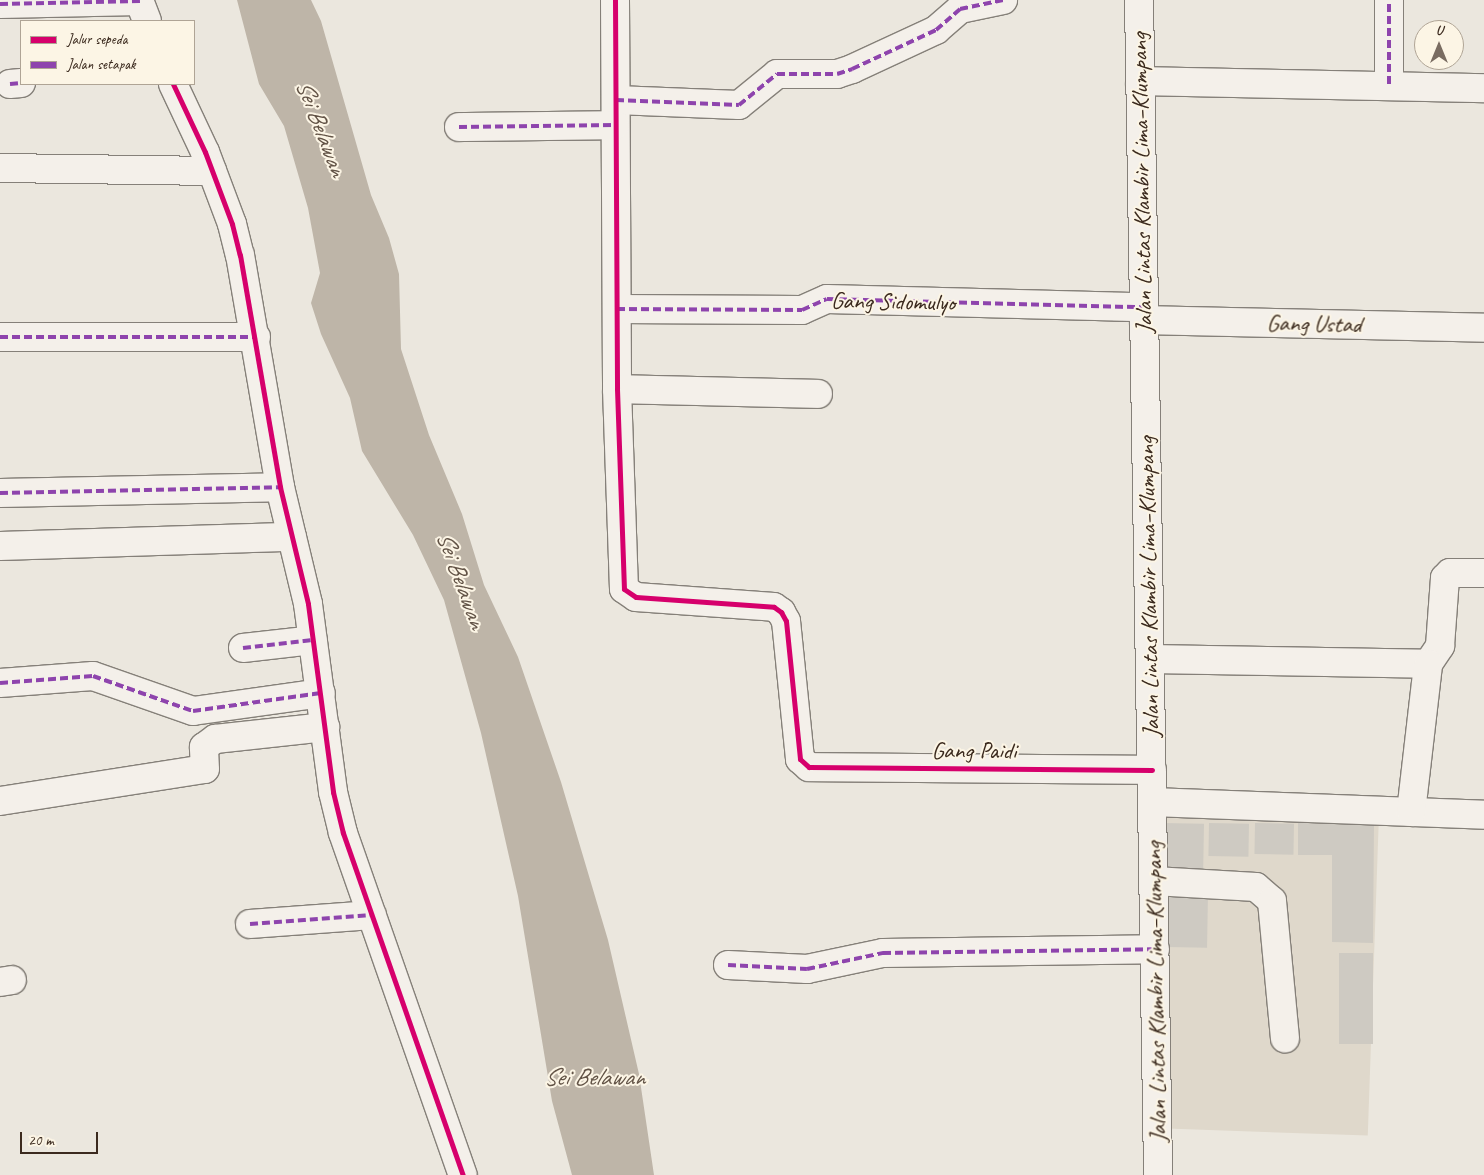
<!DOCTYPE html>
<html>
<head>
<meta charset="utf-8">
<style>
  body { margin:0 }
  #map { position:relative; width:1484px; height:1175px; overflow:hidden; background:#ebe7de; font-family:Caveat,sans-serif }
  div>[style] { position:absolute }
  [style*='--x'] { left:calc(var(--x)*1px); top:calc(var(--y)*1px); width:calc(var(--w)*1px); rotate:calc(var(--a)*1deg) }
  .built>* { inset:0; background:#dfd8cb; transform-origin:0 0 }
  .water>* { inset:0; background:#beb5a8 }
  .building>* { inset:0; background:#cecac2; transform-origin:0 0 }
  .roads { filter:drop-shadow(1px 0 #858079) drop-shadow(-1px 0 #858079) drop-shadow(0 1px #858079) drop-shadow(0 -1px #858079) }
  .minor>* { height:28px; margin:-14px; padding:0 14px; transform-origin:14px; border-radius:14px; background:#f4f0ea }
  .major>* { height:28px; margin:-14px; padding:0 14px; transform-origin:14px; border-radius:14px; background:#f4f0ea }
  .quiet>* { height:4px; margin-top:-2px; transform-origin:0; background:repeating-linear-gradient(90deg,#8e44ad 0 8px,transparent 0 12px) }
  .cycleway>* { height:5px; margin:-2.5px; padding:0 2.5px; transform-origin:2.5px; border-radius:2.5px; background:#d6006c }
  span { translate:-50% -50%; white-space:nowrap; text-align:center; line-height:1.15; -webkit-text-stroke:4px #fcf5e5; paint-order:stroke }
  .street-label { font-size:24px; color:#3b2a1e }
  .water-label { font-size:25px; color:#625346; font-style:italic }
  .legend { position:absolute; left:20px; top:20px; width:175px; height:65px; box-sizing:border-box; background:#fcf5e5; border:1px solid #afa495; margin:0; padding:6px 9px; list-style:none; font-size:15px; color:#3b2a1e }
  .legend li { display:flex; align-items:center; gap:10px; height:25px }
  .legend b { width:25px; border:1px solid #afa495 }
  .north { position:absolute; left:1414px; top:20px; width:50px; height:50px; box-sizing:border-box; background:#fcf5e5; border:1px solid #afa495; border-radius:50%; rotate:0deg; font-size:14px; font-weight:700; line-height:20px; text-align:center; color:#3b2a1e }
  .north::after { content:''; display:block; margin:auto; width:18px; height:22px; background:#796c61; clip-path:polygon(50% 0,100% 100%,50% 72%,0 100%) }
  .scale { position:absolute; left:20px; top:1132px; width:78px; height:22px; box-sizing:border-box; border:2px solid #3b2a1e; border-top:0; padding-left:6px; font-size:15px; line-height:18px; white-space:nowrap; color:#3b2a1e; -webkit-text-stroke:4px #fcf5e5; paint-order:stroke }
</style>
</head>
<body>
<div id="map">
  <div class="built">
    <div style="left:1157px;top:810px;width:222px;height:318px;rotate:2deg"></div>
  </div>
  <div class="water">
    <div style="clip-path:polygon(237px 0,311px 0,321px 21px,371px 195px,389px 238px,399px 274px,401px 349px,429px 435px,462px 514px,484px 585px,518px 657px,561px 782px,608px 940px,639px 1074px,654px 1175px,572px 1175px,552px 1101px,518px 896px,481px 733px,444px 600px,413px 535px,362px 451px,350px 398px,321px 334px,311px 303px,320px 273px,308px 208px,284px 126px,259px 84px)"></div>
  </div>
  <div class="building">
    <div style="left:1161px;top:823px;width:43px;height:51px;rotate:1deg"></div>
    <div style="left:1209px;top:823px;width:40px;height:33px;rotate:1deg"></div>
    <div style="left:1255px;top:823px;width:39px;height:31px;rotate:1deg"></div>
    <div style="clip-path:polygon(1298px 823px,1374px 824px,1373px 943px,1332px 942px,1332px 855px,1298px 855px)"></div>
    <div style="left:1168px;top:893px;width:40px;height:54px;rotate:1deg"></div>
    <div style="left:1339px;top:953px;width:34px;height:91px"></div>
  </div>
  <div class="roads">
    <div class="minor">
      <div style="--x:139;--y:0;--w:22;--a:69"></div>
      <div style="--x:615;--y:0;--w:389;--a:89.7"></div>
      <div style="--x:617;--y:389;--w:200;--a:88"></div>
      <div style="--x:624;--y:589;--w:14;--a:34"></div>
      <div style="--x:636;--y:597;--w:138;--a:4.1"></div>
      <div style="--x:774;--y:607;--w:9;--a:36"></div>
      <div style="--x:781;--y:612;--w:10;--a:61"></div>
      <div style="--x:786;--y:621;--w:139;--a:84.2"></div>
      <div style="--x:800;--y:759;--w:12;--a:42"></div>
      <div style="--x:809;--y:767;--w:343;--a:0.5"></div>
      <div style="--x:0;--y:4;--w:140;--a:-1.2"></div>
      <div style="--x:1140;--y:81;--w:344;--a:1.2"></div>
      <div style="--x:10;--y:84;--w:11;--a:-5"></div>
      <div style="--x:173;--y:84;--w:75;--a:64.8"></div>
      <div style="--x:205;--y:152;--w:77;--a:69.4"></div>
      <div style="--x:232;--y:224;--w:32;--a:76"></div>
      <div style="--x:240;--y:255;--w:235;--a:80.2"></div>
      <div style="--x:280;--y:487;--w:120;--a:76.5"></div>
      <div style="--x:308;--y:604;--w:190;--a:82.4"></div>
      <div style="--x:333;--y:792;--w:42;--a:76.3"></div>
      <div style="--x:343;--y:833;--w:362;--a:70.7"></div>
      <div style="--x:1389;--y:84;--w:84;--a:-90"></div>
      <div style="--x:616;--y:100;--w:123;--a:2.3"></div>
      <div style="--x:739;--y:105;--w:49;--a:-39.2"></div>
      <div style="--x:777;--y:74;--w:60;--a:0"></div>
      <div style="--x:837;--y:74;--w:16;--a:-18"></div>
      <div style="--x:852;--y:69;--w:93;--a:-24.9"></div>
      <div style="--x:936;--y:30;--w:32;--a:-41"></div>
      <div style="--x:960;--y:9;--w:44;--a:-11.8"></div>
      <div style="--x:459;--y:127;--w:156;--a:-0.7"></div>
      <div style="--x:0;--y:168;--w:212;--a:0.8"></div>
      <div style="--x:617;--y:309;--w:185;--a:0.3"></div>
      <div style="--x:802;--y:310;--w:27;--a:-24"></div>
      <div style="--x:827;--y:299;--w:316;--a:1.5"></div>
      <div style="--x:1144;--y:320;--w:340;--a:1.3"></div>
      <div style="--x:0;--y:337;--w:256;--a:0"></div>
      <div style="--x:617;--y:389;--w:201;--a:1.4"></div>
      <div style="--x:0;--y:493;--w:280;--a:-1.2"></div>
      <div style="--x:0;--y:546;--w:292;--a:-1.8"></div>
      <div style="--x:243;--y:648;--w:70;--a:-6.5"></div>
      <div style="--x:1150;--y:659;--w:278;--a:1"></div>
      <div style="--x:1428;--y:664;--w:22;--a:-56"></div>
      <div style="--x:1440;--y:646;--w:68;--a:-85.8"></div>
      <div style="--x:1445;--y:578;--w:7;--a:-45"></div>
      <div style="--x:1450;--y:573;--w:34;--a:0"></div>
      <div style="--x:0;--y:683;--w:93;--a:-4.3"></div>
      <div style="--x:93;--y:676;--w:106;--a:19.3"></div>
      <div style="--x:193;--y:711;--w:129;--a:-8"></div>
      <div style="--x:0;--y:801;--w:207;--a:-8.9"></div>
      <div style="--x:205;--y:769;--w:22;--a:-93"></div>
      <div style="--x:204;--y:747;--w:14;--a:-36"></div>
      <div style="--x:215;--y:739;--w:111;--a:-6.2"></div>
      <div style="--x:1153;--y:802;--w:331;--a:2.2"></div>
      <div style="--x:1411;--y:812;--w:149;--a:-83.4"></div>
      <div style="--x:1154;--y:881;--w:102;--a:3.4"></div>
      <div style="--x:1256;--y:887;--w:21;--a:41"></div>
      <div style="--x:1272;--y:901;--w:138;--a:84.6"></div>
      <div style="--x:250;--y:924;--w:122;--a:-4.2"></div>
      <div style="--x:728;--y:965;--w:79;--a:2.9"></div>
      <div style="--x:807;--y:969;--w:78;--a:-11.9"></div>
      <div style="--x:883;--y:953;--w:272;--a:-0.8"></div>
      <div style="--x:0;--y:982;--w:12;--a:-9"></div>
    </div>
    <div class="major">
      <div style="--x:1139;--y:0;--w:1175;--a:89.07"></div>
    </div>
  </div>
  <div class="quiet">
    <div style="--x:0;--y:4;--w:140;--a:-1.2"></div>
    <div style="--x:10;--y:84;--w:11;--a:-5"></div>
    <div style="--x:1389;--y:84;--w:84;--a:-90"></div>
    <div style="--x:616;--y:100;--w:123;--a:2.3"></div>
    <div style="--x:739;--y:105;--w:49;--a:-39.2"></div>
    <div style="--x:777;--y:74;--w:60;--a:0"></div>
    <div style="--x:837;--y:74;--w:16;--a:-18"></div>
    <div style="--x:852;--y:69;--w:93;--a:-24.9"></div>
    <div style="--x:936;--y:30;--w:32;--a:-41"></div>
    <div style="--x:960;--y:9;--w:44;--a:-11.8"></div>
    <div style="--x:459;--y:127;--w:156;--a:-0.7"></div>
    <div style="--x:617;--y:309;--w:185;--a:0.3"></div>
    <div style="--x:802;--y:310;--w:27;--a:-24"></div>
    <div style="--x:827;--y:299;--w:316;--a:1.5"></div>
    <div style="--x:0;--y:337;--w:256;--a:0"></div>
    <div style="--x:0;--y:493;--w:280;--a:-1.2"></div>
    <div style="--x:243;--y:648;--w:70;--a:-6.5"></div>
    <div style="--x:0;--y:683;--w:93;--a:-4.3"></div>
    <div style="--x:93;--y:676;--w:106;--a:19.3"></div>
    <div style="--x:193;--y:711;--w:129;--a:-8"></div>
    <div style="--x:250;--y:924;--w:122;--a:-4.2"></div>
    <div style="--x:728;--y:965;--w:79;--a:2.9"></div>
    <div style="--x:807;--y:969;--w:78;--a:-11.9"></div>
    <div style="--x:883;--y:953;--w:272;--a:-0.8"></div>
  </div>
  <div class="cycleway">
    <div style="--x:615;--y:0;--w:389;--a:89.7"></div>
    <div style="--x:617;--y:389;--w:200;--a:88"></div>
    <div style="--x:624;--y:589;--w:14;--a:34"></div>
    <div style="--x:636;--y:597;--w:138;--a:4.1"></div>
    <div style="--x:774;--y:607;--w:9;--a:36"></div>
    <div style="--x:781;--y:612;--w:10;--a:61"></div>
    <div style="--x:786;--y:621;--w:139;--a:84.2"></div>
    <div style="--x:800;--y:759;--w:12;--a:42"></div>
    <div style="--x:809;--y:767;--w:343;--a:0.5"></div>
    <div style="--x:173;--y:84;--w:75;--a:64.8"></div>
    <div style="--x:205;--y:152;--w:77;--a:69.4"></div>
    <div style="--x:232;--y:224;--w:32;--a:76"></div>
    <div style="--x:240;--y:255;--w:235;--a:80.2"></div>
    <div style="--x:280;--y:487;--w:120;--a:76.5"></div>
    <div style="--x:308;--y:604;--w:190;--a:82.4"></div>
    <div style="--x:333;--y:792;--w:42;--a:76.3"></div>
    <div style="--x:343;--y:833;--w:362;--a:70.7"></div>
  </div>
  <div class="street-label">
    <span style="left:1142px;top:183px;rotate:-91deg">Jalan Lintas Klambir Lima–Klumpang</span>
    <span style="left:893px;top:302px;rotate:1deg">Gang Sidomulyo</span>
    <span style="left:1314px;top:324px;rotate:1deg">Gang Ustad</span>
    <span style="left:1149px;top:587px;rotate:-91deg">Jalan Lintas Klambir Lima–Klumpang</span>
    <span style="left:974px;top:751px">Gang Paidi</span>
    <span style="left:1156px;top:992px;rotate:-91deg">Jalan Lintas Klambir Lima–Klumpang</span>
  </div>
  <div class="water-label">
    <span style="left:321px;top:128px;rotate:69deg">Sei Belawan</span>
    <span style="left:461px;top:580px;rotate:70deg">Sei Belawan</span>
    <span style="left:594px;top:1077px">Sei Belawan</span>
  </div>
  <ul class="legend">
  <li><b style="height:6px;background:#d6006c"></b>Jalur sepeda</li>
  <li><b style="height:6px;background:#8e44ad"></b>Jalan setapak</li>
  </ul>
  <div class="north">U</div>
  <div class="scale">20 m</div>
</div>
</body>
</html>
